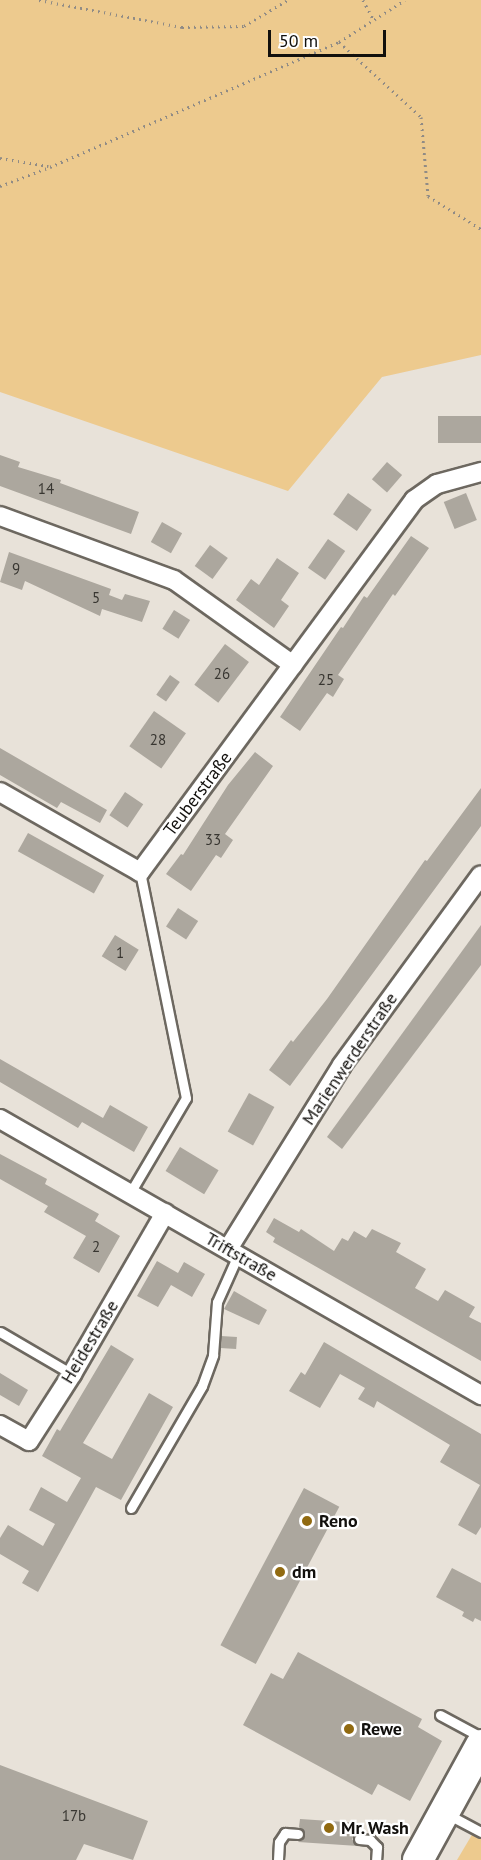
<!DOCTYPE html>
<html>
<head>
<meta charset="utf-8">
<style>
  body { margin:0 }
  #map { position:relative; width:481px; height:1860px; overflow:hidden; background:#e8e2d9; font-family:"PT Sans",sans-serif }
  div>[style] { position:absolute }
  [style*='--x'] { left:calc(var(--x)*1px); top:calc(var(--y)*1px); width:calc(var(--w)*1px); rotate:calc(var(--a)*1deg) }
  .green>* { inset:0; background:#edca8e }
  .building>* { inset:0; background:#aca79e; transform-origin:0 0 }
  .path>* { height:3px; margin-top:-1.5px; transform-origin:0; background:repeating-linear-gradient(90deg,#908b85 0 1.5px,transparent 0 6px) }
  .roads { filter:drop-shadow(2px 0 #6d6860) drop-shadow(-2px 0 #6d6860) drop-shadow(0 2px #6d6860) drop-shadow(0 -2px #6d6860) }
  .lane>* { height:9px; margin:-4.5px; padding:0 4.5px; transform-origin:4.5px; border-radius:4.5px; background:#fff }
  .street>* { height:18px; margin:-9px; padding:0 9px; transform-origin:9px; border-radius:9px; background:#fff }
  .primary>* { height:30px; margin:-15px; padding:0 15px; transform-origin:15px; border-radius:15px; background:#fff }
  .dots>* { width:16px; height:16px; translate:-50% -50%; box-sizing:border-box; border:3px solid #fff; border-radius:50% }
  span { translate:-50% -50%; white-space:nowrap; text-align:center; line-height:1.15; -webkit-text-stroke:4.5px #fff; paint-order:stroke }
  .number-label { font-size:15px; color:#383631 }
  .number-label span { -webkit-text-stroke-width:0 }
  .street-label { font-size:18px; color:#12100d }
  .poi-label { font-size:18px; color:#12100d; font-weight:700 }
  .left { translate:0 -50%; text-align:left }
  .scale { position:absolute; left:268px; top:30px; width:118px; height:27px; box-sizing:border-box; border:3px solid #12100d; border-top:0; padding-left:8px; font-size:18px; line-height:21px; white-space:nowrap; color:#12100d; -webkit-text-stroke:4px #fff; paint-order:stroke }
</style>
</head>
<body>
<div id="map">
  <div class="green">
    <div style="clip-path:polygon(0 0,481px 0,481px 355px,382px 377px,288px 491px,0 392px)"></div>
    <div style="clip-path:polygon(473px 1833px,481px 1837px,481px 1860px,457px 1860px)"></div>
  </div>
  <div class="building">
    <div style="left:481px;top:416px;width:27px;height:43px;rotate:90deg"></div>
    <div style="clip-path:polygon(0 455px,20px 462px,18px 467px,61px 480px,60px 483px,139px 512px,131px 534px,0 486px)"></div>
    <div style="left:387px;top:462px;width:20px;height:23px;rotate:41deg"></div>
    <div style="left:348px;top:493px;width:29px;height:26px;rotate:35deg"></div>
    <div style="left:466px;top:493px;width:29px;height:24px;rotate:68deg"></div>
    <div style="left:162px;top:522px;width:23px;height:23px;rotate:29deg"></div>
    <div style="clip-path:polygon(411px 536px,429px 548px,395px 596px,393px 594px,338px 675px,344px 679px,333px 697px,327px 693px,300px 731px,280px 717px,341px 627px,343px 628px,364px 596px,367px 598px)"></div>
    <div style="left:328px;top:539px;width:21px;height:35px;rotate:35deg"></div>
    <div style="left:210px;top:545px;width:22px;height:26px;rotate:36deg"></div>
    <div style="clip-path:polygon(9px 552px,111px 589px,109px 595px,122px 600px,125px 594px,150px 601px,142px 622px,102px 609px,100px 616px,25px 581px,22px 590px,0 582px)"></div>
    <div style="clip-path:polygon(277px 558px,299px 573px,281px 600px,289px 606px,274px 628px,236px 600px,251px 579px,259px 585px)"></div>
    <div style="left:174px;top:610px;width:19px;height:22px;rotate:32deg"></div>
    <div style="left:225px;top:644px;width:30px;height:51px;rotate:37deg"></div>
    <div style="left:170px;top:675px;width:12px;height:24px;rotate:35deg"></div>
    <div style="left:154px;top:711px;width:39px;height:43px;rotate:35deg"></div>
    <div style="clip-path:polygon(0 748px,107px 810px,100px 823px,61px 802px,57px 808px,0 775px)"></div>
    <div style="clip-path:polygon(255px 752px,273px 766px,225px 834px,233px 840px,221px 858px,216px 855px,191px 891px,166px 874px,181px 854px,183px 855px,228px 785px)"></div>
    <div style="clip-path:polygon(481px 788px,481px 826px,290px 1086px,269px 1070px,291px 1040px,293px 1042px,327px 999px,425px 860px,427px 861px)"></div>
    <div style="left:125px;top:792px;width:22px;height:28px;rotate:34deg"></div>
    <div style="left:28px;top:833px;width:87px;height:21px;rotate:29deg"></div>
    <div style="left:178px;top:908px;width:24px;height:22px;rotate:33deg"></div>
    <div style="clip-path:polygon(481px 925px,481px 965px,342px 1149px,327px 1137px)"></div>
    <div style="left:115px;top:935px;width:28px;height:25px;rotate:32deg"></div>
    <div style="clip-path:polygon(0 1059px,103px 1118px,110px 1105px,148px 1127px,134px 1152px,82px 1122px,78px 1128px,0 1082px)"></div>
    <div style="left:249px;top:1093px;width:29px;height:44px;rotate:29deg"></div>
    <div style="left:180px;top:1147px;width:45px;height:28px;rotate:31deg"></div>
    <div style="clip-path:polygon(0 1154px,47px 1179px,45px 1184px,99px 1214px,95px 1221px,120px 1236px,99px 1273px,73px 1258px,86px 1236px,44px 1212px,48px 1206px,0 1179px)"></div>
    <div style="clip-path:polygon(274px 1218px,299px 1232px,301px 1229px,334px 1251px,342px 1238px,348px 1241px,354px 1231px,366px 1238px,372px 1229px,401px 1243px,396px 1252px,426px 1269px,415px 1288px,438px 1301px,445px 1290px,475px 1307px,469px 1317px,481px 1323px,481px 1361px,273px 1242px,275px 1238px,266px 1232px)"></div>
    <div style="clip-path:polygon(157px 1261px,178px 1273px,184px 1262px,205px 1274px,192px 1297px,171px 1285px,158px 1307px,137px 1296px)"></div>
    <div style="clip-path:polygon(234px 1291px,267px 1310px,259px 1325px,224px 1309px)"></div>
    <div style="left:221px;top:1336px;width:16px;height:12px;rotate:4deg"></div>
    <div style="clip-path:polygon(324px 1342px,481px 1434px,481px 1527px,476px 1535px,458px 1525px,480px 1485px,440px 1462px,450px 1445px,377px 1401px,374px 1408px,358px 1399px,365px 1388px,340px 1374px,320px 1408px,289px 1391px,301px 1372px,305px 1375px)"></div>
    <div style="clip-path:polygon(111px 1345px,134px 1359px,83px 1443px,112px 1459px,149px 1393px,173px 1407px,121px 1500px,96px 1487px,38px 1592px,22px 1583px,29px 1571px,0 1554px,0 1538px,8px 1525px,43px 1546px,55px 1524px,29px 1510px,41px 1487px,67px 1502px,81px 1478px,42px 1456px,57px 1429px,60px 1431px)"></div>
    <div style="clip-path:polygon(0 1373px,28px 1390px,19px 1406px,0 1395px)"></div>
    <div style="left:304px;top:1488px;width:40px;height:178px;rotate:28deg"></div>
    <div style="clip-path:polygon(452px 1568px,481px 1583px,481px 1621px,475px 1618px,473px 1622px,462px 1616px,464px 1612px,436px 1597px)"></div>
    <div style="clip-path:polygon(298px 1652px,422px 1719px,418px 1727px,442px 1741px,410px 1801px,378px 1784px,372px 1795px,243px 1725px,271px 1673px,283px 1679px)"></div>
    <div style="clip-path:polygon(0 1765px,148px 1821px,133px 1860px,84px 1844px,76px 1860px,0 1860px)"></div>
    <div style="clip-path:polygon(300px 1819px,360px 1823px,359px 1832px,352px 1839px,358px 1846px,298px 1842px,305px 1834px,299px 1827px)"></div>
  </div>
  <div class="path">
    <div style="--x:39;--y:0;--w:146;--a:10.7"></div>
    <div style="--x:182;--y:27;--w:62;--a:-0.9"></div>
    <div style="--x:244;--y:26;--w:51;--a:-30.6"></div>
    <div style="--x:363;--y:0;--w:21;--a:62"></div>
    <div style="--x:339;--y:42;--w:111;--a:42.4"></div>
    <div style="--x:421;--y:117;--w:79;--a:84.9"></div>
    <div style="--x:428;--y:196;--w:62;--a:31.9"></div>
    <div style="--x:0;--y:158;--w:49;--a:9.5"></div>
    <div style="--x:0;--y:186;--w:53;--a:-20.8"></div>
    <div style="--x:50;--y:167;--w:315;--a:-23.4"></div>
    <div style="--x:339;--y:42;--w:78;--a:-32.5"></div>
  </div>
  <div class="roads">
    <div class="lane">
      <div style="--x:130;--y:1193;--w:110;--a:-59.5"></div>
      <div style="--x:186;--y:1098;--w:231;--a:-101.5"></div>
      <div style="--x:0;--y:1332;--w:83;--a:30.3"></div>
      <div style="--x:131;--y:1508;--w:141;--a:-59.8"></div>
      <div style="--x:202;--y:1386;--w:33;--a:-70"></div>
      <div style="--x:213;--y:1355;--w:53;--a:-85.7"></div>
      <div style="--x:217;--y:1302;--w:51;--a:-65.9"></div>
      <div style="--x:440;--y:1715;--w:47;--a:28.2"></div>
      <div style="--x:449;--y:1815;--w:36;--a:28"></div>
      <div style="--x:359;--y:1839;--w:11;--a:5"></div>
      <div style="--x:370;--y:1840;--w:10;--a:45"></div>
      <div style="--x:377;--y:1847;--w:13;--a:94"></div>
      <div style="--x:278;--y:1860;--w:18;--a:-87"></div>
      <div style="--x:279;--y:1842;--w:11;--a:-56"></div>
      <div style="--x:285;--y:1833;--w:13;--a:4"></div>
    </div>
    <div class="street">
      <div style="--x:0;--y:516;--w:185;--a:20.2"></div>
      <div style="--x:174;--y:580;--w:146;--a:35.5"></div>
      <div style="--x:0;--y:792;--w:161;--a:29.7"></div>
      <div style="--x:140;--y:872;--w:462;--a:-53.6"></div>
      <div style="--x:414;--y:500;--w:28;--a:-35"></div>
      <div style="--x:437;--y:484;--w:46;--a:-15.3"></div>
      <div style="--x:0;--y:1119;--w:555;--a:29.85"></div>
      <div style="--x:228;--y:1249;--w:216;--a:-58.2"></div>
      <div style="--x:342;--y:1065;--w:235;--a:-53.8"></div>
      <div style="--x:0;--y:1425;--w:33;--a:29"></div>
      <div style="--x:29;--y:1441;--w:80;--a:-57.3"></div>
      <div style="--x:72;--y:1374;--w:186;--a:-60"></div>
    </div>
    <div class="primary">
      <div style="--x:418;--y:1860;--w:131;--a:-61.3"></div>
    </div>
  </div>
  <div class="dots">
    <div style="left:307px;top:1521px;background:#916a11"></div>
    <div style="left:280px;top:1572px;background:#916a11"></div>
    <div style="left:349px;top:1729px;background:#916a11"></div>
    <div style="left:329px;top:1828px;background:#916a11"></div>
  </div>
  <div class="number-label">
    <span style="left:46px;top:489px">14</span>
    <span style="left:16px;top:569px">9</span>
    <span style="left:96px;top:598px">5</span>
    <span style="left:222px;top:674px">26</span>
    <span style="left:326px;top:680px">25</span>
    <span style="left:158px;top:740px">28</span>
    <span style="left:213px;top:840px">33</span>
    <span style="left:120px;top:953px">1</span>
    <span style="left:96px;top:1247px">2</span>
    <span style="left:74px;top:1816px">17b</span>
  </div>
  <div class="street-label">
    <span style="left:198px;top:794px;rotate:-53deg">Teuberstraße</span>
    <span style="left:350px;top:1059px;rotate:-56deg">Marienwerderstraße</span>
    <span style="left:241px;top:1257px;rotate:30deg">Triftstraße</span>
    <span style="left:90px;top:1342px;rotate:-59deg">Heidestraße</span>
  </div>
  <div class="poi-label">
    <span class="left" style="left:319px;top:1521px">Reno</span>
    <span class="left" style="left:292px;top:1572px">dm</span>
    <span class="left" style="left:361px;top:1729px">Rewe</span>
    <span class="left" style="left:341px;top:1828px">Mr. Wash</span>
  </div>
  <div class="scale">50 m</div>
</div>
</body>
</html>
